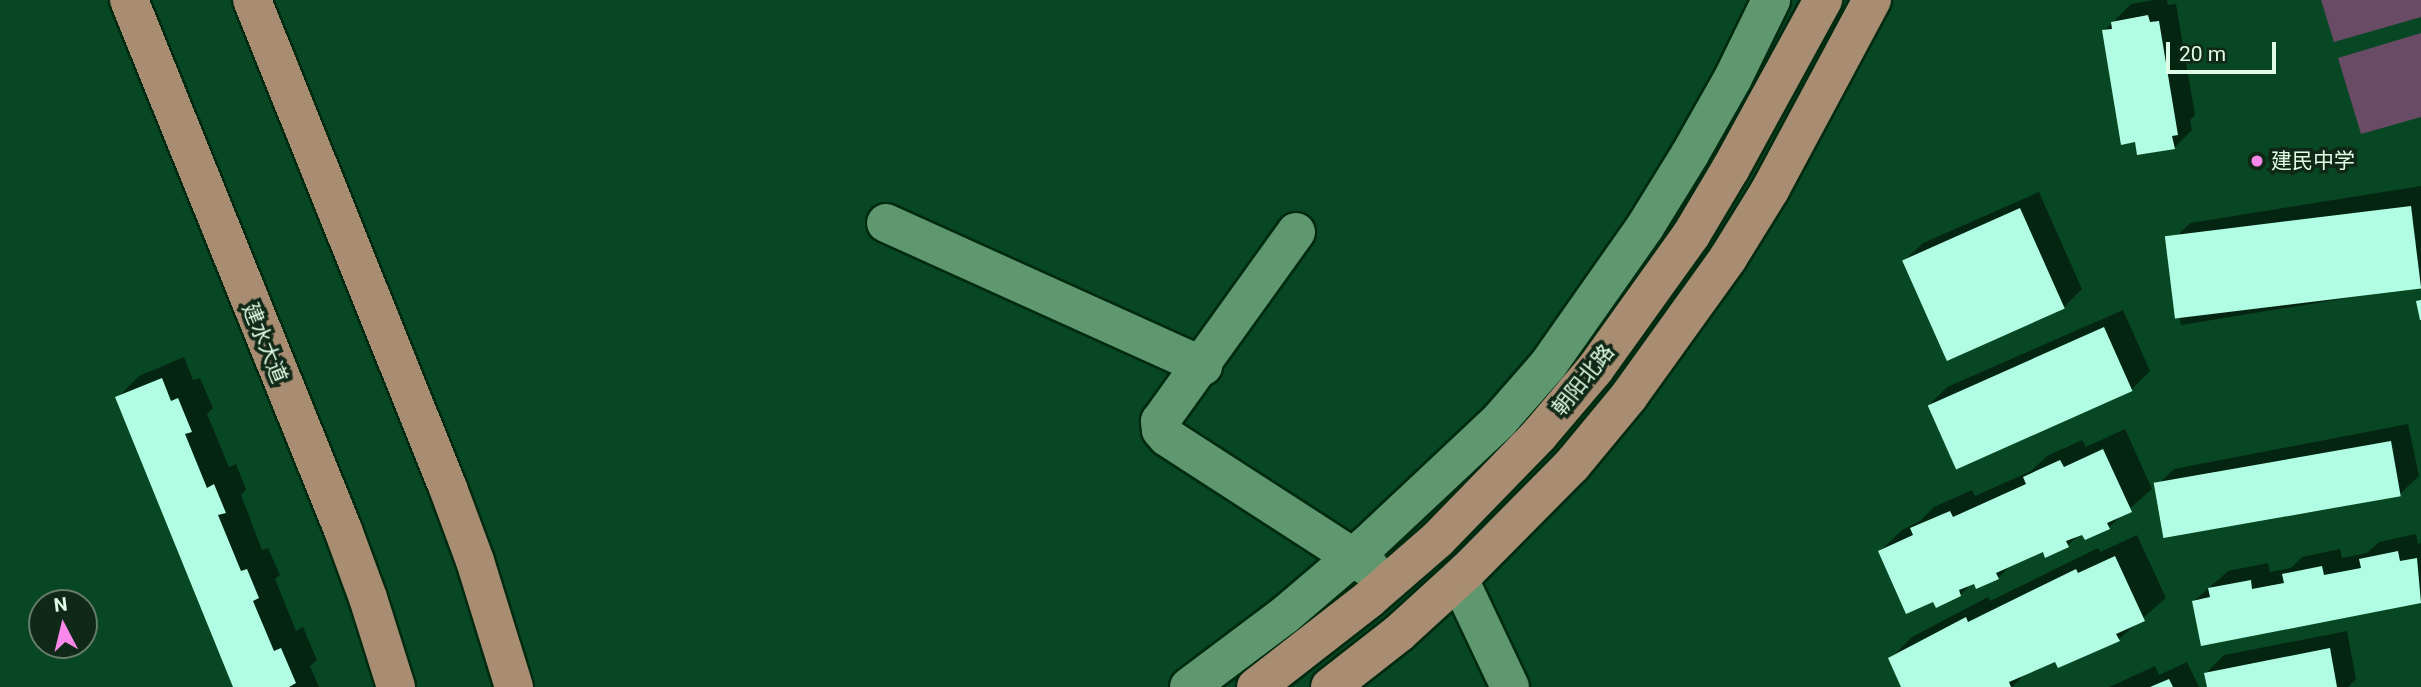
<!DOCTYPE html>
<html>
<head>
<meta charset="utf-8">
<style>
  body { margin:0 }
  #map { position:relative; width:2421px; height:687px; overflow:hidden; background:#084723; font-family:Roboto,"Noto Sans SC",sans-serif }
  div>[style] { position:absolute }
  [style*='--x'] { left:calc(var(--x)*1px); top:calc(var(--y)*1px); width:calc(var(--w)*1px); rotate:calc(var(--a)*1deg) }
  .green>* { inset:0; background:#6a4b65 }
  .shadow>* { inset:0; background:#0007 }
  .building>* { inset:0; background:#b1fde4; transform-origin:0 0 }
  .roads { filter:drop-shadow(2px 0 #002b10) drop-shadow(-2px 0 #002b10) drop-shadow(0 2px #002b10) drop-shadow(0 -2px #002b10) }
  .minor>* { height:38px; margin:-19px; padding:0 19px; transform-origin:19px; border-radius:19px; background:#5f986e }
  .major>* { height:38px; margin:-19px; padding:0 19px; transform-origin:19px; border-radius:19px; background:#a88d72 }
  .dots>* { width:19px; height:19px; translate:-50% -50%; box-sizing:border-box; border:4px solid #102817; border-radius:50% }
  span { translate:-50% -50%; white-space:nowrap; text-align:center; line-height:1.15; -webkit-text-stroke:7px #102817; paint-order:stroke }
  .poi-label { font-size:21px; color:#dffde6 }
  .left { translate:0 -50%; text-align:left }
  .street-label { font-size:21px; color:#dffde6 }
  .north { position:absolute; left:28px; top:589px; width:70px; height:70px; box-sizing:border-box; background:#102817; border:2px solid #637d6a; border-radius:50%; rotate:353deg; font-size:19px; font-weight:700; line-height:28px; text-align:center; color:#dffde6 }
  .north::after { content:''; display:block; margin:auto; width:24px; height:32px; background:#f888ea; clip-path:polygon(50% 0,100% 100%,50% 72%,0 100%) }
  .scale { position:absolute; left:2166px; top:42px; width:110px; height:32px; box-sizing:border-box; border:4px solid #dffde6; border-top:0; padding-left:9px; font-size:21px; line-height:24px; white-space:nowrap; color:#dffde6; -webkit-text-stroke:5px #102817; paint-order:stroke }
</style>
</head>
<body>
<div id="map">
  <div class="green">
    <div style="clip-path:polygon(2321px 0,2421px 0,2421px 17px,2334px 42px)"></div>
    <div style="clip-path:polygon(2421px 33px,2421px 117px,2361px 134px,2338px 58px)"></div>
  </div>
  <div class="shadow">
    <div style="clip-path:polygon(2154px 0,2167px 0,2168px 5px,2176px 4px,2195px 115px,2190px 120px,2192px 130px,2174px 148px,2104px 31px,2131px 4px)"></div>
    <div style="clip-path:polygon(2421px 186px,2421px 286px,2181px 325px,2168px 245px,2190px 223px)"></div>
    <div style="clip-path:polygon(2039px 192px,2082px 289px,2064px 307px,1904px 261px,1923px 243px)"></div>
    <div style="clip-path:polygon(2123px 310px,2150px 371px,2132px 389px,1929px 405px,1947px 387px)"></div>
    <div style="clip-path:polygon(184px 357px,193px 380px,200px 378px,213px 408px,207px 414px,229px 467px,236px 464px,246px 489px,241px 495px,262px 550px,268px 548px,280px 575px,275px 579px,296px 631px,303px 627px,317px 660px,310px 666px,319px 687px,235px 687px,117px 398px,139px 376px)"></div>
    <div style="clip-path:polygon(2408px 424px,2419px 476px,2400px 494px,2155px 487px,2174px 469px)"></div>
    <div style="clip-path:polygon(2125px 429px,2152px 489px,2109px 527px,2083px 532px,2068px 545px,2046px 555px,2044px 550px,2011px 565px,1998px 578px,1973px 582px,1960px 595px,1934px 599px,1880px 551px,1902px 530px,1920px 521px,1934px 507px,1972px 490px,1975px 496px,2031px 471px,2047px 456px,2082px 440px,2086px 447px)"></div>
    <div style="clip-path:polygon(2416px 534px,2418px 544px,2421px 543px,2421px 601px,2202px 644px,2194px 601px,2228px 571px,2268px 563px,2270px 572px,2291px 568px,2302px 557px,2340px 549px,2342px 558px,2367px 553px,2379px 542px)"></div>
    <div style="clip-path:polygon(2137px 535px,2166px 598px,2119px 639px,2026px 673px,2012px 687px,1903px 687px,1890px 659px,1912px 637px,1988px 597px,1990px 601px,2098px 548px,2100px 552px)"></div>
    <div style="clip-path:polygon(2347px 631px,2356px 679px,2348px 687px,2208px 687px,2206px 673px,2224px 655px)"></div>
    <div style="clip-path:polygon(2187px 662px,2199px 687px,2109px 687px,2155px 666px,2159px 675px)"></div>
  </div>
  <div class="building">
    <div style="clip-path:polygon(2148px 15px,2150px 22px,2159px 21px,2178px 135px,2172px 136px,2175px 149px,2137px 155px,2135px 142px,2121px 145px,2102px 30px,2112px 29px,2111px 22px)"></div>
    <div style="left:2411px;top:206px;width:83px;height:248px;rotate:83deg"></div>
    <div style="left:2020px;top:208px;width:110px;height:129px;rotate:66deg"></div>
    <div style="clip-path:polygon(2421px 300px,2421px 320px,2420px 320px,2416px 301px)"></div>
    <div style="left:2104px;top:327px;width:70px;height:193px;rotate:66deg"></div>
    <div style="clip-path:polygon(162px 378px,171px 401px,178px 398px,192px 432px,185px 434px,207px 488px,214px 484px,226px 513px,218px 515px,241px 571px,247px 569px,259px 598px,253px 601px,274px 651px,281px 648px,296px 683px,289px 687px,233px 687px,115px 397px)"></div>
    <div style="left:2391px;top:441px;width:56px;height:241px;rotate:80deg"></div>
    <div style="clip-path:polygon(2103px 449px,2132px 512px,2107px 523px,2110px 529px,2085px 540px,2082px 535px,2066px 541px,2069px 547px,2045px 558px,2043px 552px,1996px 573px,1999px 579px,1976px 589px,1974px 584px,1959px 590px,1961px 596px,1936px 608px,1933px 602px,1906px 614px,1878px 551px,1913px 535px,1910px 528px,1950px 511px,1953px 517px,2026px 484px,2023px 477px,2060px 460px,2064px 467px)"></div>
    <div style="clip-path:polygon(2398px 551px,2400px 561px,2417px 558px,2421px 603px,2201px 646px,2192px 601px,2210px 597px,2208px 588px,2251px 580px,2252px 589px,2284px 583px,2282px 574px,2322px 566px,2324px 575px,2361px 568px,2359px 559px)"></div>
    <div style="clip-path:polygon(2115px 556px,2145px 621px,2116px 634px,2120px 641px,2058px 668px,2055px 662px,2009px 682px,2011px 687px,1901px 687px,1888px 658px,1966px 617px,1968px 622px,2076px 569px,2078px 573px)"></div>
    <div style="clip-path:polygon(2330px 648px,2337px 687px,2207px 687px,2204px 673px)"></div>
    <div style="clip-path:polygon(2169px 679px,2173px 687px,2150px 687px)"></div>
  </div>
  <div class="roads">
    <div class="minor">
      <div style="--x:886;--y:223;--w:348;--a:24.3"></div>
      <div style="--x:1296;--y:232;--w:233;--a:125.7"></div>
      <div style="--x:1160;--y:421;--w:9;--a:84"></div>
      <div style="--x:1161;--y:430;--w:9;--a:49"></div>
      <div style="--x:1167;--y:437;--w:243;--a:32.9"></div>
      <div style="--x:1459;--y:579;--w:119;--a:64.7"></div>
      <div style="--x:1189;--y:687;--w:120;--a:-36.9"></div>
      <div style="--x:1285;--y:615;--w:108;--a:-40.5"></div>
      <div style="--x:1367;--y:545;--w:181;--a:-43.2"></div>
      <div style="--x:1499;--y:421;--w:74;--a:-48.8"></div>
      <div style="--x:1548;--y:365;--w:169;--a:-54.9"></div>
      <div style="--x:1645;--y:227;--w:86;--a:-58.3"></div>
      <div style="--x:1690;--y:154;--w:87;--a:-60.5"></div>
      <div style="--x:1733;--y:78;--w:87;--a:-64"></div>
    </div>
    <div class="major">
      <div style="--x:129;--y:0;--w:572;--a:68.01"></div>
      <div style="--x:343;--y:530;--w:72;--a:69.8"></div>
      <div style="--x:368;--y:598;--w:93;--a:72.5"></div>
      <div style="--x:252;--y:0;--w:526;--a:68.12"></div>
      <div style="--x:448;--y:488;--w:78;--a:69.7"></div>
      <div style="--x:475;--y:561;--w:132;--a:72.8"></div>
      <div style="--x:1256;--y:687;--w:143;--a:-37.9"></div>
      <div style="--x:1369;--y:599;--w:91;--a:-41"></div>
      <div style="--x:1438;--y:539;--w:145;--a:-45.8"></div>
      <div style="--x:1539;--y:435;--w:87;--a:-49.7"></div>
      <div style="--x:1595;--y:369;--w:165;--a:-54.4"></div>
      <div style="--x:1691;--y:235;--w:78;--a:-59.2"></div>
      <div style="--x:1731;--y:168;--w:192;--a:-61.3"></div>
      <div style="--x:1330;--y:687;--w:88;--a:-38"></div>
      <div style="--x:1399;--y:633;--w:93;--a:-42.4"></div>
      <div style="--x:1468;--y:570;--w:148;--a:-45.3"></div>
      <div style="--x:1572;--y:465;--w:89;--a:-50.4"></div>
      <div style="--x:1629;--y:396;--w:170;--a:-54.3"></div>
      <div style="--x:1728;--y:258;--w:80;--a:-58.3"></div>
      <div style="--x:1770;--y:190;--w:216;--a:-61.8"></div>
    </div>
  </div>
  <div class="dots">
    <div style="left:2257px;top:161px;background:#f888ea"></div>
  </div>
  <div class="poi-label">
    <span class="left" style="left:2271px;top:161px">建民中学</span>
  </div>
  <div class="street-label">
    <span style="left:265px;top:343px;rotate:68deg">建水大道</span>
    <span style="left:1583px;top:380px;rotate:-51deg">朝阳北路</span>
  </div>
  <div class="north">N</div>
  <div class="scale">20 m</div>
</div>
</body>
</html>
